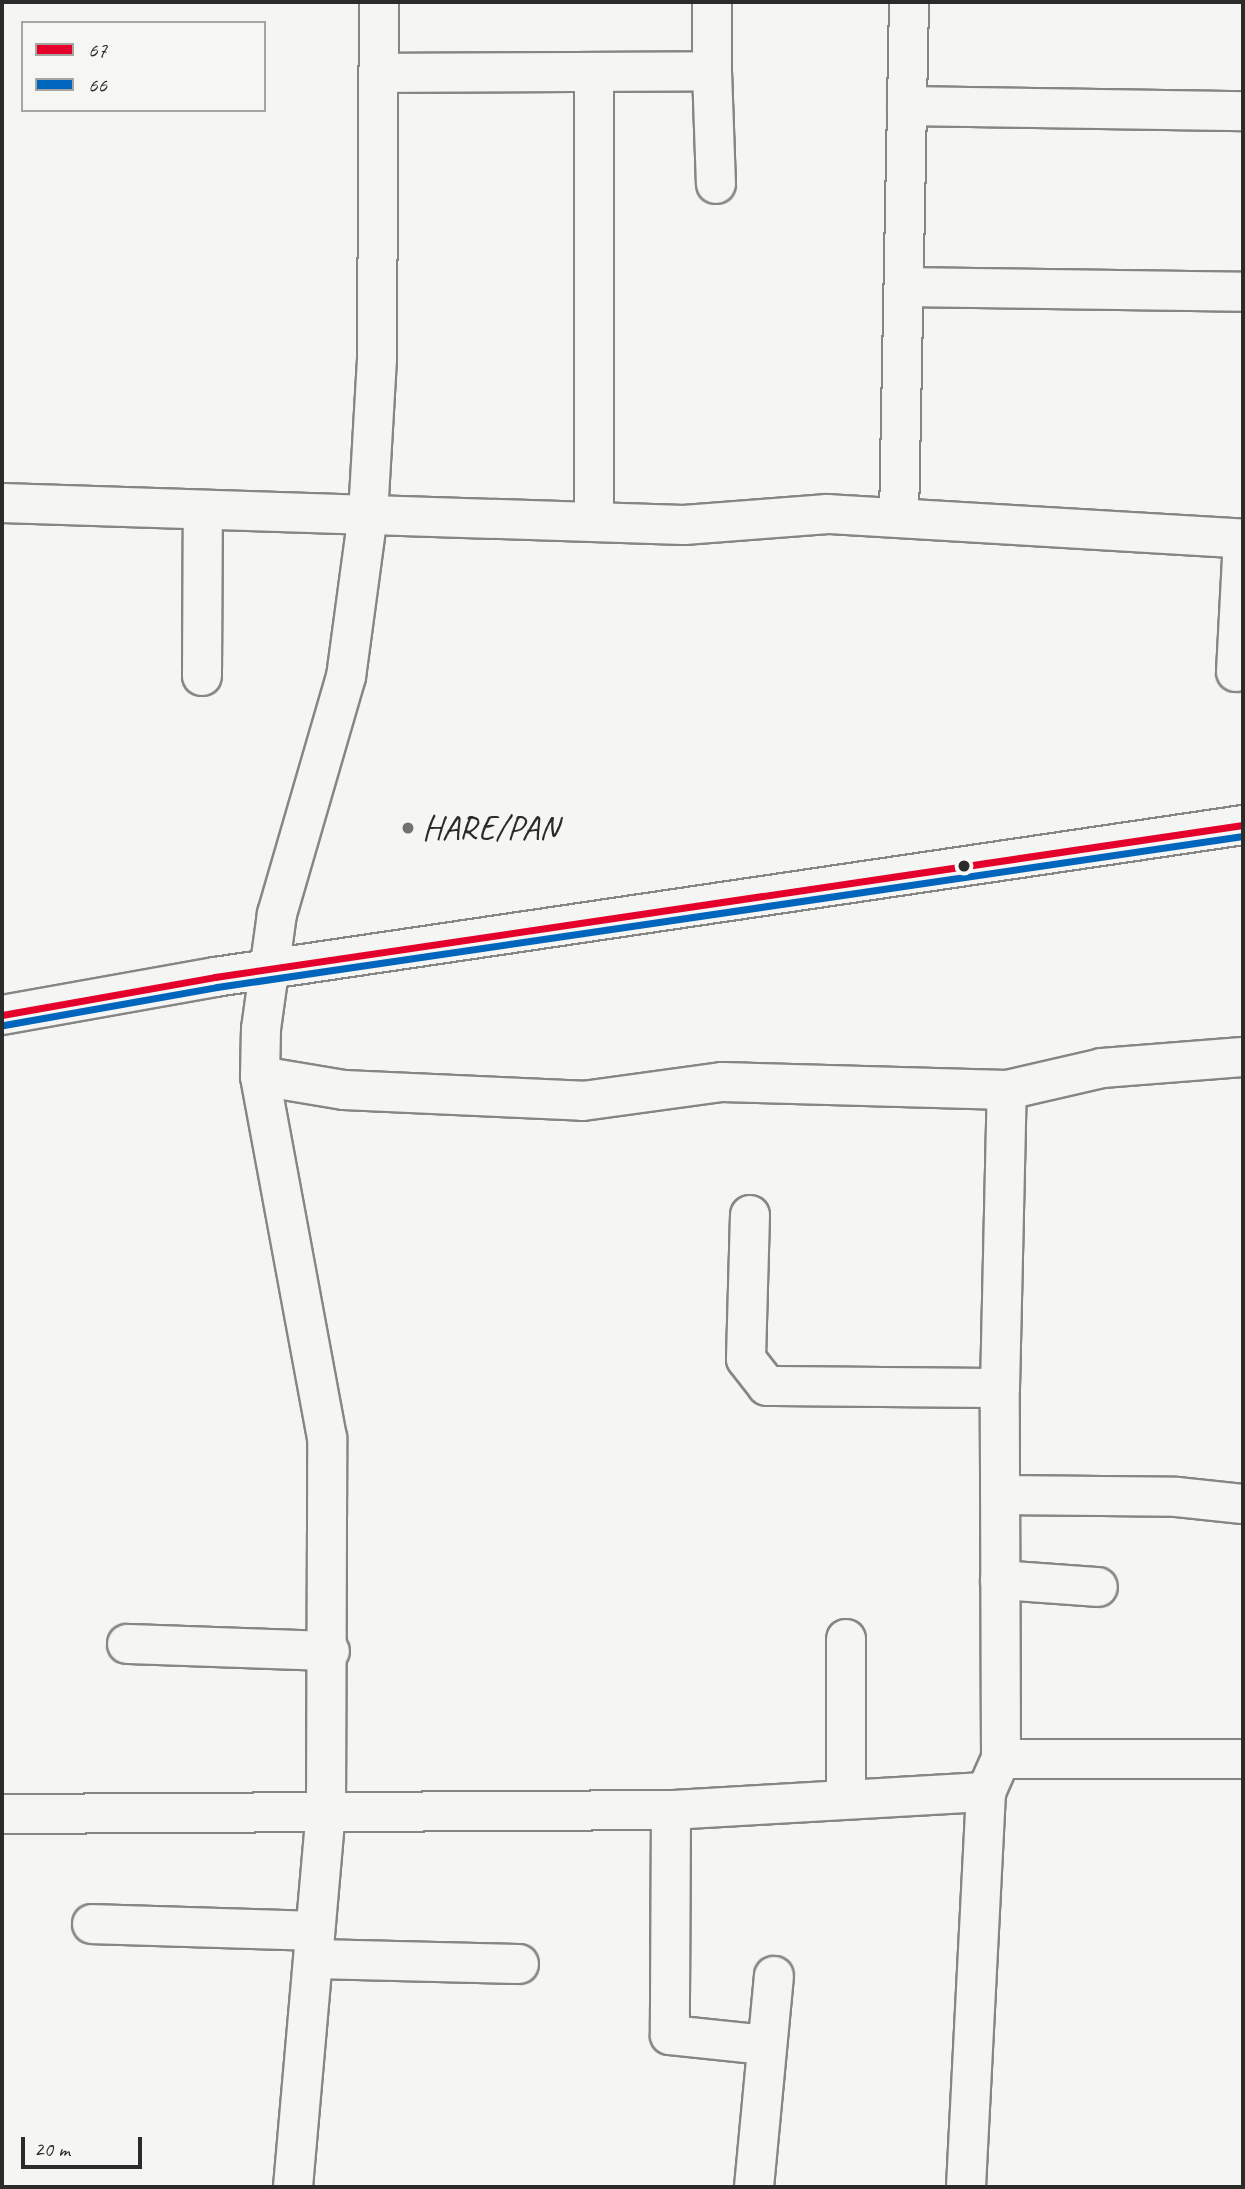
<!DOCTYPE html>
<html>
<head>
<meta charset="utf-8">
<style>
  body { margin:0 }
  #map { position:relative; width:1245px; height:2189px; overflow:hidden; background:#f5f5f3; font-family:Caveat,sans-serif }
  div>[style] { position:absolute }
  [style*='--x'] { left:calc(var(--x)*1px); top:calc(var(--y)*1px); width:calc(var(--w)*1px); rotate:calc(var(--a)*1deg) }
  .roads { filter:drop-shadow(2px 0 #868685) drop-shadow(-2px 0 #868685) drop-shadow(0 2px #868685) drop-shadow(0 -2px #868685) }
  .minor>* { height:38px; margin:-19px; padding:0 19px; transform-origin:19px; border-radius:19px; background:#f5f5f3 }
  .primary>* { height:38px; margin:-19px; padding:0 19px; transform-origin:19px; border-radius:19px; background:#f5f5f3 }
  .bus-1>* { height:7px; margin:-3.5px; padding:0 3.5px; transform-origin:3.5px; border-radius:3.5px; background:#e4002b }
  .bus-2>* { height:7px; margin:-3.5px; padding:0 3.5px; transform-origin:3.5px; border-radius:3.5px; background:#0065bd }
  .dots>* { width:19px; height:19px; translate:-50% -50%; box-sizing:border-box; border:4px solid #f6f6f2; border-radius:50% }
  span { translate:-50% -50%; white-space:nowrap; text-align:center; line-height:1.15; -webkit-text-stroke:7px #f6f6f2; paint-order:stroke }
  .poi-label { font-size:35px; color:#2b2b2b }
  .left { translate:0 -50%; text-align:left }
  .frame { position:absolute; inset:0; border:4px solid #2b2b2b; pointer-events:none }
  .legend { position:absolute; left:21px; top:21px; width:245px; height:91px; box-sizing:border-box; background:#f6f6f2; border:2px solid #a5a5a2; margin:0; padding:9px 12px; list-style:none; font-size:21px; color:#2b2b2b }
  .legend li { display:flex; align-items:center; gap:14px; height:35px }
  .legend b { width:35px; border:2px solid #a5a5a2 }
  .scale { position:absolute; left:21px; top:2137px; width:121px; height:32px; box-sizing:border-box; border:4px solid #2b2b2b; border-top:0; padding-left:9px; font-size:21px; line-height:24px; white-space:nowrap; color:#2b2b2b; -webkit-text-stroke:5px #f6f6f2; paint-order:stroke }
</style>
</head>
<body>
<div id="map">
  <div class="roads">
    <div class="minor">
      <div style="--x:712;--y:71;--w:113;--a:88"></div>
      <div style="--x:594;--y:72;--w:450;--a:90"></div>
      <div style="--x:380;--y:73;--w:332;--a:-0.3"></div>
      <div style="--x:712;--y:71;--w:69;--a:-90"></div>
      <div style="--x:907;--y:106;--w:336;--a:0.9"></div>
      <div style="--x:904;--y:287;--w:339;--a:0.8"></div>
      <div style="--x:2;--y:503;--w:682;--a:1.85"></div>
      <div style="--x:684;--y:525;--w:144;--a:-4.4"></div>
      <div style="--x:828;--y:514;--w:416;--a:3.4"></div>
      <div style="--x:899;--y:518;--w:516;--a:-88.89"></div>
      <div style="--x:1236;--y:672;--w:133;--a:-87"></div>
      <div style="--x:202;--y:676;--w:166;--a:-89.7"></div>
      <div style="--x:260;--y:1076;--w:85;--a:9.5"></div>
      <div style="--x:344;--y:1090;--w:239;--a:2.6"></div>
      <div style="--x:583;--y:1101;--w:140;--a:-7.8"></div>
      <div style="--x:722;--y:1082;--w:285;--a:1.6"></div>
      <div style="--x:1007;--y:1090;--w:98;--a:-13"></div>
      <div style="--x:1102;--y:1068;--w:141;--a:-4.5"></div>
      <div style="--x:750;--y:1215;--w:144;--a:91.6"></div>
      <div style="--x:746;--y:1359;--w:34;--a:52"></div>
      <div style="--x:767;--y:1386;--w:233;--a:0.5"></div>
      <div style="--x:1000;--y:1495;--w:177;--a:0.6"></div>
      <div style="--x:1177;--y:1497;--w:66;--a:6.1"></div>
      <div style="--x:1000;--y:1580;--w:98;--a:4.1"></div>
      <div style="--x:846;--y:1639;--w:159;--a:90"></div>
      <div style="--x:127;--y:1644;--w:203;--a:2"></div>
      <div style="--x:1001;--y:1759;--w:242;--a:0"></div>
      <div style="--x:671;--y:1810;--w:225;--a:90.3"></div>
      <div style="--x:670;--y:2035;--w:96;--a:6"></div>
      <div style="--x:2;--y:1814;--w:669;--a:-0.34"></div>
      <div style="--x:671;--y:1810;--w:316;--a:-3.3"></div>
      <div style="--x:92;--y:1924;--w:223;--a:1.8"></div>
      <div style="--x:314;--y:1959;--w:205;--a:1.4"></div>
      <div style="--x:293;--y:2187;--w:377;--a:-85"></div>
      <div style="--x:326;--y:1811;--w:373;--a:-89.8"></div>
      <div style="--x:327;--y:1438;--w:368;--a:-100.5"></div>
      <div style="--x:260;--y:1076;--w:47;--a:-88.8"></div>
      <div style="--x:261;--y:1029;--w:116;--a:-82.1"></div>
      <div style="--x:277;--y:914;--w:247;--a:-73.8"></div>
      <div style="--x:346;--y:677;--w:163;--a:-82.3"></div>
      <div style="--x:368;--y:515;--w:156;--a:-86.7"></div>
      <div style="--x:377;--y:359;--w:357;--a:-89.7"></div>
      <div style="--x:754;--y:2187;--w:212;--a:-84.6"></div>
      <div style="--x:966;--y:2187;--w:396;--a:-87.1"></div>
      <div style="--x:986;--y:1792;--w:36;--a:-66"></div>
      <div style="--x:1001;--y:1759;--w:371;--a:-90.2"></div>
      <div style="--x:1000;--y:1388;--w:298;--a:-88.7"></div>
    </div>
    <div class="primary">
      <div style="--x:2;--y:1015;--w:216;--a:-10.1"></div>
      <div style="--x:215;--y:977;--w:1039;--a:-8.41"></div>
    </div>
  </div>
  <div class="bus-1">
    <div style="--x:2;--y:1015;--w:216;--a:-10.1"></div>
    <div style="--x:215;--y:977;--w:1039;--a:-8.41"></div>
  </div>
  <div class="bus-2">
    <div style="--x:4;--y:1025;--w:216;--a:-10.1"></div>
    <div style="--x:217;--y:987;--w:1037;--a:-8.37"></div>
  </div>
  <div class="dots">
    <div style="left:408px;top:828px;background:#727271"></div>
    <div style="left:964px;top:866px;background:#2b2b2b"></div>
  </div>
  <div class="poi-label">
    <span class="left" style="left:422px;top:828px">HARE/PAN</span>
  </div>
  <div class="frame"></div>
  <ul class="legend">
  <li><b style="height:9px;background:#e4002b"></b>67</li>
  <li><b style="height:9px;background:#0065bd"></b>66</li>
  </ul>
  <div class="scale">20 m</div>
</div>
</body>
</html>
